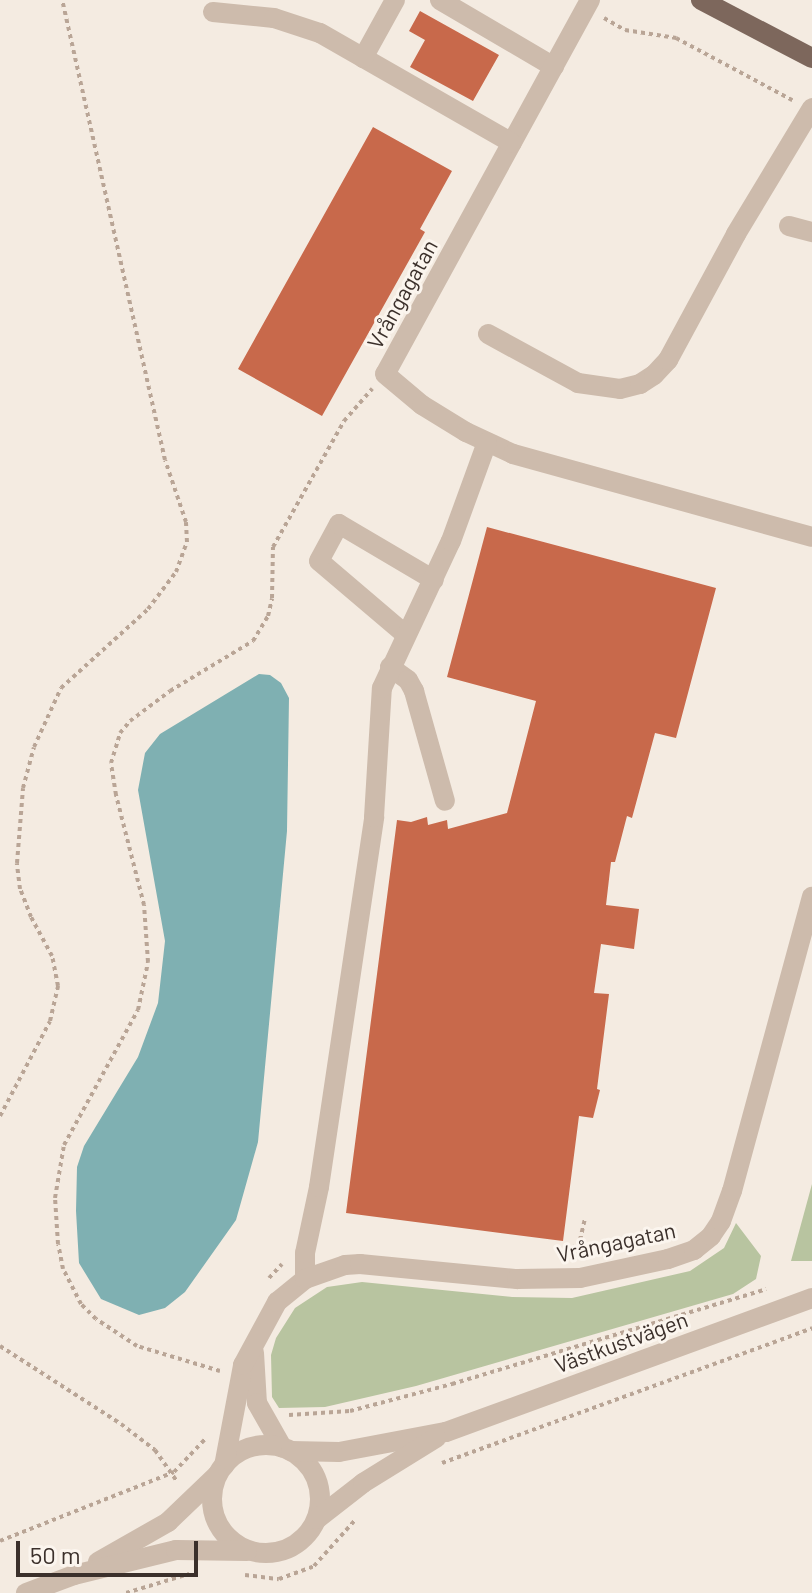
<!DOCTYPE html>
<html>
<head>
<meta charset="utf-8">
<style>
  body { margin:0 }
  #map { position:relative; width:812px; height:1593px; overflow:hidden; background:#f4ebe1; font-family:Barlow,sans-serif }
  div>[style] { position:absolute }
  [style*='--x'] { left:calc(var(--x)*1px); top:calc(var(--y)*1px); width:calc(var(--w)*1px); rotate:calc(var(--a)*1deg) }
  .green>* { inset:0; background:#b8c4a0 }
  .water>* { inset:0; background:#7fb0b2 }
  .building>* { inset:0; background:#c8694b }
  .path>* { height:4px; margin-top:-2px; transform-origin:0; background:repeating-linear-gradient(90deg,#b9a596 0 4px,transparent 0 8px) }
  .minor>* { height:20px; margin:-10px; padding:0 10px; transform-origin:10px; border-radius:10px; background:#cdbbac }
  .minor>.ring { margin:-10px; padding:0; box-sizing:content-box; background:none; border:20px solid #cdbbac; border-radius:50% }
  .major>* { height:20px; margin:-10px; padding:0 10px; transform-origin:10px; border-radius:10px; background:#7d675c }
  span { translate:-50% -50%; white-space:nowrap; text-align:center; line-height:1.15; -webkit-text-stroke:6px #fbf5ee; paint-order:stroke }
  .street-label { font-size:22px; color:#3b302b }
  .scale { position:absolute; left:16px; top:1541px; width:182px; height:36px; box-sizing:border-box; border:4px solid #3b302b; border-top:0; padding-left:10px; font-size:24px; line-height:28px; white-space:nowrap; color:#3b302b; -webkit-text-stroke:6px #fbf5ee; paint-order:stroke }
</style>
</head>
<body>
<div id="map">
  <div class="green">
    <div style="clip-path:polygon(812px 1184px,812px 1261px,791px 1261px)"></div>
    <div style="clip-path:polygon(736px 1223px,761px 1256px,756px 1279px,733px 1294px,416px 1386px,325px 1407px,279px 1408px,272px 1397px,271px 1355px,276px 1338px,295px 1308px,327px 1287px,362px 1282px,512px 1297px,572px 1298px,690px 1271px,724px 1248px)"></div>
  </div>
  <div class="water">
    <div style="clip-path:polygon(259px 674px,270px 675px,281px 683px,289px 698px,287px 831px,258px 1142px,236px 1220px,185px 1292px,165px 1308px,139px 1315px,101px 1299px,79px 1263px,76px 1211px,77px 1167px,84px 1146px,138px 1057px,158px 1003px,165px 941px,138px 790px,145px 753px,160px 734px)"></div>
  </div>
  <div class="building">
    <div style="clip-path:polygon(420px 11px,499px 55px,473px 101px,410px 67px,425px 40px,409px 31px)"></div>
    <div style="clip-path:polygon(373px 127px,452px 171px,420px 229px,425px 232px,322px 416px,238px 369px)"></div>
    <div style="clip-path:polygon(487px 527px,716px 588px,676px 738px,655px 733px,632px 818px,627px 816px,615px 862px,611px 862px,606px 905px,639px 909px,634px 949px,601px 944px,594px 993px,609px 994px,597px 1089px,600px 1090px,593px 1118px,579px 1116px,563px 1241px,346px 1213px,397px 820px,411px 822px,427px 817px,428px 825px,447px 820px,448px 829px,507px 813px,536px 701px,447px 677px)"></div>
  </div>
  <div class="path">
    <div style="--x:604;--y:18;--w:24;--a:30"></div>
    <div style="--x:625;--y:30;--w:52;--a:8.9"></div>
    <div style="--x:676;--y:38;--w:132;--a:28.1"></div>
    <div style="--x:0;--y:1116;--w:107;--a:-62.2"></div>
    <div style="--x:50;--y:1021;--w:36;--a:-77"></div>
    <div style="--x:58;--y:986;--w:31;--a:-101"></div>
    <div style="--x:52;--y:956;--w:44;--a:-118.3"></div>
    <div style="--x:31;--y:917;--w:30;--a:-111"></div>
    <div style="--x:20;--y:889;--w:26;--a:-97"></div>
    <div style="--x:17;--y:863;--w:75;--a:-85.4"></div>
    <div style="--x:23;--y:788;--w:42;--a:-75"></div>
    <div style="--x:34;--y:747;--w:65;--a:-65.4"></div>
    <div style="--x:61;--y:688;--w:118;--a:-42.2"></div>
    <div style="--x:148;--y:609;--w:46;--a:-52.9"></div>
    <div style="--x:176;--y:572;--w:32;--a:-70"></div>
    <div style="--x:187;--y:542;--w:20;--a:-93"></div>
    <div style="--x:186;--y:522;--w:65;--a:-108.7"></div>
    <div style="--x:165;--y:460;--w:471;--a:-102.6"></div>
    <div style="--x:568;--y:1255;--w:19;--a:-51"></div>
    <div style="--x:580;--y:1240;--w:23;--a:-77"></div>
    <div style="--x:269;--y:1278;--w:19;--a:-47"></div>
    <div style="--x:0;--y:1346;--w:144;--a:32.8"></div>
    <div style="--x:121;--y:1424;--w:43;--a:37.4"></div>
    <div style="--x:155;--y:1450;--w:38;--a:55"></div>
    <div style="--x:220;--y:1371;--w:87;--a:-163.2"></div>
    <div style="--x:137;--y:1346;--w:49;--a:-146.6"></div>
    <div style="--x:96;--y:1319;--w:21;--a:-135"></div>
    <div style="--x:81;--y:1304;--w:39;--a:-117"></div>
    <div style="--x:63;--y:1269;--w:25;--a:-101"></div>
    <div style="--x:58;--y:1244;--w:46;--a:-93.7"></div>
    <div style="--x:55;--y:1198;--w:54;--a:-80.4"></div>
    <div style="--x:64;--y:1145;--w:154;--a:-61.3"></div>
    <div style="--x:138;--y:1010;--w:49;--a:-78.2"></div>
    <div style="--x:148;--y:962;--w:57;--a:-94"></div>
    <div style="--x:144;--y:905;--w:114;--a:-104.3"></div>
    <div style="--x:116;--y:795;--w:32;--a:-99"></div>
    <div style="--x:111;--y:763;--w:31;--a:-73"></div>
    <div style="--x:120;--y:733;--w:16;--a:-50"></div>
    <div style="--x:130;--y:721;--w:50;--a:-36.9"></div>
    <div style="--x:170;--y:691;--w:97;--a:-31.1"></div>
    <div style="--x:253;--y:641;--w:29;--a:-59"></div>
    <div style="--x:268;--y:616;--w:18;--a:-77"></div>
    <div style="--x:272;--y:598;--w:51;--a:-88.9"></div>
    <div style="--x:273;--y:547;--w:145;--a:-60.6"></div>
    <div style="--x:344;--y:421;--w:43;--a:-48.8"></div>
    <div style="--x:289;--y:1415;--w:61;--a:-3.8"></div>
    <div style="--x:350;--y:1411;--w:106;--a:-14.8"></div>
    <div style="--x:452;--y:1384;--w:328;--a:-16.8"></div>
    <div style="--x:442;--y:1463;--w:394;--a:-20"></div>
    <div style="--x:0;--y:1541;--w:187;--a:-21.6"></div>
    <div style="--x:174;--y:1472;--w:47;--a:-46.7"></div>
    <div style="--x:245;--y:1575;--w:34;--a:7"></div>
    <div style="--x:279;--y:1579;--w:37;--a:-20"></div>
    <div style="--x:314;--y:1566;--w:63;--a:-48.2"></div>
    <div style="--x:126;--y:1593;--w:66;--a:-16.8"></div>
  </div>
  <div class="minor">
    <div style="--x:440;--y:0;--w:132;--a:30.4"></div>
    <div style="--x:590;--y:0;--w:426;--a:118.7"></div>
    <div style="--x:385;--y:374;--w:48;--a:40"></div>
    <div style="--x:422;--y:405;--w:52;--a:31.5"></div>
    <div style="--x:466;--y:432;--w:52;--a:25.1"></div>
    <div style="--x:513;--y:454;--w:310;--a:15.5"></div>
    <div style="--x:213;--y:12;--w:61;--a:5.6"></div>
    <div style="--x:274;--y:18;--w:48;--a:18.1"></div>
    <div style="--x:320;--y:33;--w:221;--a:29.8"></div>
    <div style="--x:363;--y:58;--w:66;--a:-61.1"></div>
    <div style="--x:789;--y:226;--w:24;--a:15"></div>
    <div style="--x:488;--y:334;--w:102;--a:28.6"></div>
    <div style="--x:578;--y:383;--w:42;--a:8.1"></div>
    <div style="--x:620;--y:389;--w:21;--a:-14"></div>
    <div style="--x:640;--y:384;--w:17;--a:-33"></div>
    <div style="--x:654;--y:375;--w:21;--a:-47"></div>
    <div style="--x:668;--y:360;--w:143;--a:-61.6"></div>
    <div style="--x:736;--y:234;--w:147;--a:-58.9"></div>
    <div style="--x:406;--y:635;--w:114;--a:-139.6"></div>
    <div style="--x:319;--y:561;--w:42;--a:-61.6"></div>
    <div style="--x:339;--y:524;--w:110;--a:30.5"></div>
    <div style="--x:390;--y:667;--w:22;--a:36"></div>
    <div style="--x:408;--y:680;--w:13;--a:61"></div>
    <div style="--x:414;--y:691;--w:114;--a:74.3"></div>
    <div style="--x:305;--y:1279;--w:26;--a:-90"></div>
    <div style="--x:305;--y:1253;--w:67;--a:-78"></div>
    <div style="--x:319;--y:1187;--w:374;--a:-81.5"></div>
    <div style="--x:374;--y:817;--w:129;--a:-86.5"></div>
    <div style="--x:382;--y:688;--w:162;--a:-64.9"></div>
    <div style="--x:451;--y:541;--w:105;--a:-70"></div>
    <div style="--x:254;--y:1353;--w:50;--a:86.6"></div>
    <div style="--x:257;--y:1403;--w:51;--a:60.4"></div>
    <div class="ring" style="left:212px;top:1445px;width:88px;height:88px"></div>
    <div style="--x:291;--y:1451;--w:48;--a:1.2"></div>
    <div style="--x:339;--y:1452;--w:109;--a:-10.6"></div>
    <div style="--x:446;--y:1432;--w:390;--a:-20.1"></div>
    <div style="--x:224;--y:1466;--w:103;--a:-79.3"></div>
    <div style="--x:243;--y:1365;--w:72;--a:-61.6"></div>
    <div style="--x:277;--y:1302;--w:36;--a:-39"></div>
    <div style="--x:305;--y:1279;--w:42;--a:-19.3"></div>
    <div style="--x:345;--y:1265;--w:15;--a:-4"></div>
    <div style="--x:360;--y:1264;--w:158;--a:5.5"></div>
    <div style="--x:517;--y:1279;--w:63;--a:-0.9"></div>
    <div style="--x:580;--y:1278;--w:90;--a:-12.2"></div>
    <div style="--x:668;--y:1259;--w:28;--a:-19"></div>
    <div style="--x:694;--y:1250;--w:22;--a:-39"></div>
    <div style="--x:711;--y:1236;--w:18;--a:-56"></div>
    <div style="--x:721;--y:1221;--w:32;--a:-70"></div>
    <div style="--x:732;--y:1191;--w:305;--a:-74.8"></div>
    <div style="--x:317;--y:1519;--w:58;--a:-38"></div>
    <div style="--x:363;--y:1483;--w:86;--a:-31.7"></div>
    <div style="--x:98;--y:1562;--w:81;--a:-29.7"></div>
    <div style="--x:168;--y:1522;--w:68;--a:-43.8"></div>
    <div style="--x:26;--y:1593;--w:51;--a:-20.6"></div>
    <div style="--x:74;--y:1575;--w:105;--a:-13.8"></div>
    <div style="--x:176;--y:1550;--w:71;--a:0.8"></div>
  </div>
  <div class="major">
    <div style="--x:701;--y:0;--w:125;--a:27.6"></div>
  </div>
  <div class="street-label">
    <span style="left:402px;top:294px;rotate:-61deg">Vrångagatan</span>
    <span style="left:616px;top:1242px;rotate:-12deg">Vrångagatan</span>
    <span style="left:621px;top:1342px;rotate:-20deg">Västkustvägen</span>
  </div>
  <div class="scale">50 m</div>
</div>
</body>
</html>
